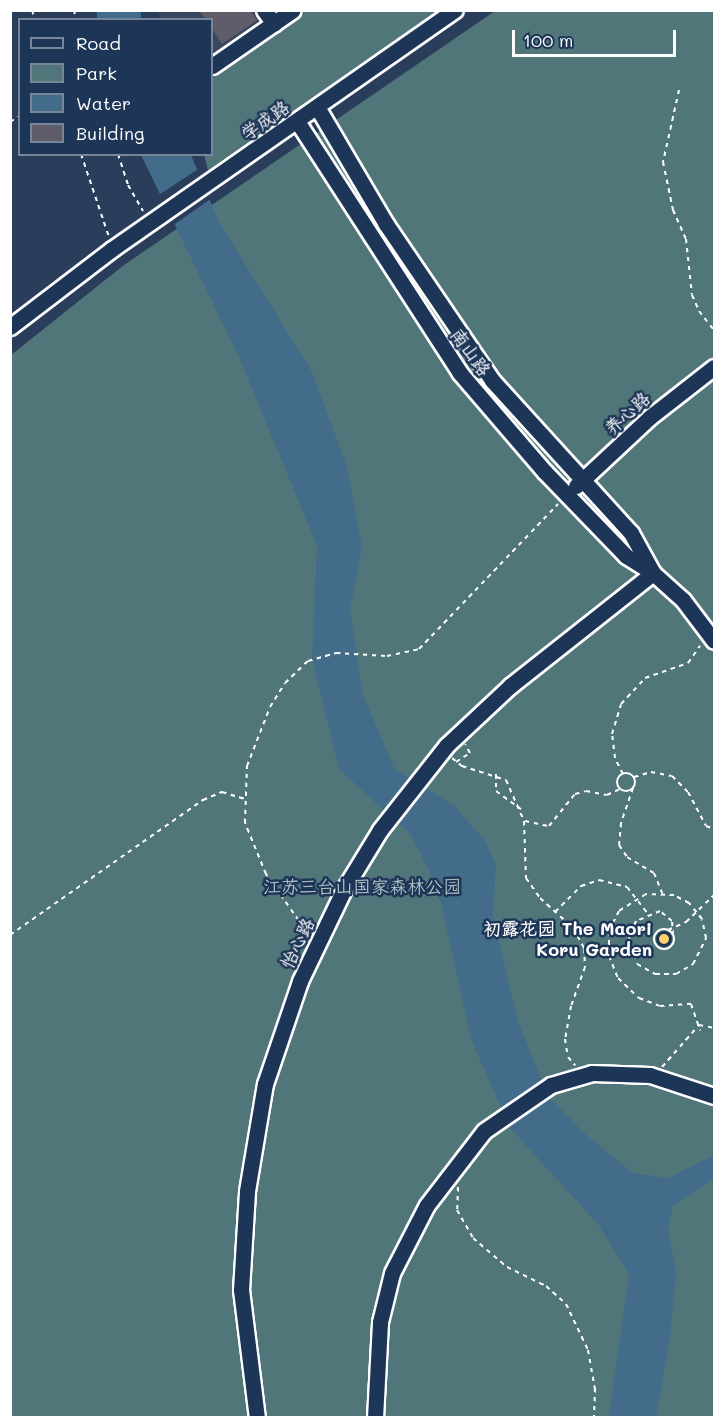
<!DOCTYPE html>
<html>
<head>
<meta charset="utf-8">
<style>
  body { margin:0 }
  #map { position:relative; width:725px; height:1428px; overflow:hidden; background:#2a3d5b; font-family:Mali,"LXGW WenKai TC",sans-serif }
  div>[style] { position:absolute }
  [style*='--x'] { left:calc(var(--x)*1px); top:calc(var(--y)*1px); width:calc(var(--w)*1px); rotate:calc(var(--a)*1deg) }
  .built>* { inset:0; background:#3a4760 }
  .green>* { inset:0; background:#517679 }
  .water>* { inset:0; background:#426c8a; transform-origin:0 0 }
  .pier>* { inset:0; background:#2a3d5b }
  .building>* { inset:0; background:#5f5d6a }
  .path>* { height:2px; margin-top:-1px; transform-origin:0; background:repeating-linear-gradient(90deg,#fff 0 4.5px,transparent 0 9px) }
  .path>.ring { margin:-1px; padding:0; box-sizing:content-box; background:none; border:2px solid #fff; border-radius:50% }
  .roads { filter:drop-shadow(2px 0 #fff) drop-shadow(-2px 0 #fff) drop-shadow(0 2px #fff) drop-shadow(0 -2px #fff) }
  .minor>* { height:15px; margin:-7.5px; padding:0 7.5px; transform-origin:7.5px; border-radius:7.5px; background:#1d3557 }
  .dots>* { width:16px; height:16px; translate:-50% -50%; box-sizing:border-box; border:3px solid #1d3557; border-radius:50% }
  span { translate:-50% -50%; white-space:nowrap; text-align:center; line-height:1.15; -webkit-text-stroke:5px #1d3557; paint-order:stroke }
  .street-label { font-size:18px; color:#fff }
  .park-label { font-size:18px; color:#b1c1c3 }
  .poi-label { font-size:18px; color:#fff; font-weight:700 }
  .right { translate:-100% -50%; text-align:right }
  .frame { position:absolute; inset:0; border:12px solid #fff; pointer-events:none }
  .legend { position:absolute; left:18px; top:18px; width:195px; height:138px; box-sizing:border-box; background:#1d3557; border:2px solid #77869a; margin:0; padding:8px 10px; list-style:none; font-size:18px; color:#fff }
  .legend li { display:flex; align-items:center; gap:12px; height:30px }
  .legend b { width:30px; border:2px solid #77869a }
  .scale { position:absolute; left:512px; top:30px; width:164px; height:27px; box-sizing:border-box; border:3px solid #fff; border-top:0; padding-left:8px; font-size:18px; line-height:21px; white-space:nowrap; color:#fff; -webkit-text-stroke:4px #1d3557; paint-order:stroke }
</style>
</head>
<body>
<div id="map">
  <div class="built">
    <div style="clip-path:polygon(158px 11px,303px 11px,212px 74px,212px 20px,161px 19px)"></div>
  </div>
  <div class="green">
    <div style="clip-path:polygon(303px 11px,439px 11px,208px 170px,204px 155px,212px 154px,212px 74px)"></div>
    <div style="clip-path:polygon(495px 11px,714px 11px,714px 1417px,11px 1418px,11px 355px,124px 265px)"></div>
  </div>
  <div class="water">
    <div style="left:97px;top:11px;width:44px;height:9px"></div>
    <div style="clip-path:polygon(141px 155px,191px 155px,219px 222px,312px 372px,347px 467px,362px 547px,350px 609px,362px 692px,394px 768px,455px 807px,484px 839px,496px 865px,493px 916px,517px 1018px,547px 1095px,585px 1134px,633px 1173px,668px 1178px,714px 1155px,714px 1179px,673px 1206px,668px 1230px,676px 1271px,670px 1338px,656px 1417px,609px 1417px,629px 1274px,598px 1224px,510px 1128px,471px 1039px,438px 889px,411px 835px,339px 769px,312px 659px,317px 546px,239px 357px)"></div>
  </div>
  <div class="pier">
    <div style="clip-path:polygon(200px 168px,212px 198px,172px 226px,157px 196px)"></div>
  </div>
  <div class="building">
    <div style="clip-path:polygon(199px 10px,250px 10px,257px 20px,222px 44px,212px 28px,212px 20px,206px 20px)"></div>
  </div>
  <div class="path">
    <div style="--x:32;--y:10;--w:10;--a:73"></div>
    <div style="--x:74;--y:10;--w:10;--a:79"></div>
    <div style="--x:679;--y:90;--w:74;--a:102.5"></div>
    <div style="--x:663;--y:162;--w:49;--a:78.2"></div>
    <div style="--x:673;--y:210;--w:32;--a:66"></div>
    <div style="--x:686;--y:239;--w:56;--a:83.9"></div>
    <div style="--x:692;--y:295;--w:17;--a:66"></div>
    <div style="--x:699;--y:311;--w:24;--a:52"></div>
    <div style="--x:10;--y:122;--w:12;--a:-31"></div>
    <div style="--x:81;--y:154;--w:88;--a:71.4"></div>
    <div style="--x:118;--y:154;--w:33;--a:72"></div>
    <div style="--x:128;--y:185;--w:30;--a:60"></div>
    <div style="--x:452;--y:758;--w:13;--a:39"></div>
    <div style="--x:462;--y:766;--w:46;--a:17.7"></div>
    <div style="--x:506;--y:780;--w:45;--a:66.3"></div>
    <div style="--x:524;--y:821;--w:57;--a:88"></div>
    <div style="--x:526;--y:878;--w:24;--a:55"></div>
    <div style="--x:540;--y:898;--w:45;--a:42.3"></div>
    <div style="--x:573;--y:928;--w:23;--a:61"></div>
    <div style="--x:584;--y:948;--w:19;--a:87"></div>
    <div style="--x:585;--y:967;--w:41;--a:109.7"></div>
    <div style="--x:571;--y:1006;--w:34;--a:100"></div>
    <div style="--x:565;--y:1039;--w:18;--a:81"></div>
    <div style="--x:568;--y:1057;--w:11;--a:49"></div>
    <div style="--x:456;--y:762;--w:17;--a:-33"></div>
    <div style="--x:470;--y:753;--w:10;--a:-119"></div>
    <div class="ring" style="left:617px;top:773px;width:16px;height:16px"></div>
    <div style="--x:496;--y:774;--w:17;--a:90"></div>
    <div style="--x:496;--y:791;--w:31;--a:36"></div>
    <div style="--x:623;--y:774;--w:18;--a:-117"></div>
    <div style="--x:615;--y:758;--w:24;--a:-97"></div>
    <div style="--x:612;--y:734;--w:31;--a:-73"></div>
    <div style="--x:621;--y:704;--w:35;--a:-47"></div>
    <div style="--x:645;--y:678;--w:46;--a:-19.2"></div>
    <div style="--x:688;--y:663;--w:21;--a:-55"></div>
    <div style="--x:634;--y:777;--w:18;--a:-16"></div>
    <div style="--x:651;--y:772;--w:21;--a:11"></div>
    <div style="--x:672;--y:776;--w:23;--a:45"></div>
    <div style="--x:688;--y:792;--w:38;--a:62"></div>
    <div style="--x:706;--y:826;--w:9;--a:21"></div>
    <div style="--x:633;--y:788;--w:37;--a:109"></div>
    <div style="--x:621;--y:823;--w:22;--a:95"></div>
    <div style="--x:619;--y:845;--w:14;--a:56"></div>
    <div style="--x:627;--y:857;--w:31;--a:31"></div>
    <div style="--x:654;--y:873;--w:22;--a:68"></div>
    <div style="--x:525;--y:821;--w:25;--a:12"></div>
    <div style="--x:549;--y:826;--w:41;--a:-50.9"></div>
    <div style="--x:575;--y:794;--w:11;--a:-15"></div>
    <div style="--x:586;--y:791;--w:21;--a:11"></div>
    <div style="--x:607;--y:795;--w:14;--a:-25"></div>
    <div style="--x:555;--y:912;--w:37;--a:-45"></div>
    <div style="--x:581;--y:886;--w:19;--a:-18"></div>
    <div style="--x:599;--y:880;--w:29;--a:14"></div>
    <div style="--x:627;--y:887;--w:33;--a:52"></div>
    <div class="ring" style="left:654px;top:929px;width:18px;height:18px"></div>
    <div style="--x:668;--y:930;--w:20;--a:-24"></div>
    <div style="--x:686;--y:922;--w:39;--a:-44"></div>
    <div style="--x:10;--y:935;--w:236;--a:-35"></div>
    <div style="--x:203;--y:800;--w:21;--a:-23"></div>
    <div style="--x:222;--y:792;--w:24;--a:17"></div>
    <div style="--x:309;--y:935;--w:75;--a:-125.2"></div>
    <div style="--x:266;--y:874;--w:55;--a:-112.4"></div>
    <div style="--x:245;--y:823;--w:57;--a:-88"></div>
    <div style="--x:247;--y:766;--w:63;--a:-68.7"></div>
    <div style="--x:270;--y:707;--w:28;--a:-58"></div>
    <div style="--x:285;--y:683;--w:32;--a:-44"></div>
    <div style="--x:308;--y:661;--w:29;--a:-16"></div>
    <div style="--x:336;--y:653;--w:51;--a:3.4"></div>
    <div style="--x:387;--y:656;--w:33;--a:-12"></div>
    <div style="--x:419;--y:649;--w:201;--a:-46.2"></div>
    <div style="--x:673;--y:935;--w:14;--a:-94"></div>
    <div style="--x:672;--y:921;--w:16;--a:-140"></div>
    <div style="--x:660;--y:911;--w:26;--a:157"></div>
    <div style="--x:636;--y:921;--w:17;--a:114"></div>
    <div style="--x:629;--y:937;--w:28;--a:73"></div>
    <div style="--x:637;--y:964;--w:21;--a:29"></div>
    <div style="--x:655;--y:974;--w:21;--a:0"></div>
    <div style="--x:676;--y:974;--w:20;--a:-30"></div>
    <div style="--x:693;--y:964;--w:29;--a:-63"></div>
    <div style="--x:706;--y:938;--w:19;--a:-102"></div>
    <div style="--x:702;--y:919;--w:21;--a:-129"></div>
    <div style="--x:689;--y:903;--w:17;--a:-152"></div>
    <div style="--x:674;--y:895;--w:28;--a:-178"></div>
    <div style="--x:646;--y:894;--w:32;--a:148"></div>
    <div style="--x:619;--y:911;--w:22;--a:117"></div>
    <div style="--x:609;--y:931;--w:25;--a:90"></div>
    <div style="--x:609;--y:956;--w:24;--a:68"></div>
    <div style="--x:618;--y:978;--w:29;--a:44"></div>
    <div style="--x:639;--y:998;--w:22;--a:21"></div>
    <div style="--x:660;--y:1006;--w:31;--a:-4"></div>
    <div style="--x:691;--y:1004;--w:28;--a:71"></div>
    <div style="--x:662;--y:1067;--w:56;--a:-48.6"></div>
    <div style="--x:699;--y:1025;--w:15;--a:11"></div>
    <div style="--x:458;--y:1187;--w:23;--a:92"></div>
    <div style="--x:457;--y:1210;--w:32;--a:60"></div>
    <div style="--x:473;--y:1238;--w:45;--a:40.5"></div>
    <div style="--x:507;--y:1267;--w:43;--a:26"></div>
    <div style="--x:546;--y:1286;--w:27;--a:42"></div>
    <div style="--x:566;--y:1304;--w:51;--a:64.4"></div>
    <div style="--x:588;--y:1350;--w:39;--a:80"></div>
    <div style="--x:595;--y:1388;--w:30;--a:92"></div>
  </div>
  <div class="roads">
    <div class="minor">
      <div style="--x:264;--y:10;--w:17;--a:54"></div>
      <div style="--x:212;--y:66;--w:98;--a:-34.7"></div>
      <div style="--x:297;--y:121;--w:300;--a:57.1"></div>
      <div style="--x:460;--y:373;--w:129;--a:49.4"></div>
      <div style="--x:544;--y:471;--w:118;--a:46"></div>
      <div style="--x:626;--y:556;--w:32;--a:32"></div>
      <div style="--x:653;--y:573;--w:46;--a:-118.8"></div>
      <div style="--x:631;--y:533;--w:207;--a:-132.3"></div>
      <div style="--x:492;--y:380;--w:189;--a:-124.2"></div>
      <div style="--x:386;--y:224;--w:136;--a:-120.5"></div>
      <div style="--x:10;--y:327;--w:128;--a:-37.4"></div>
      <div style="--x:112;--y:249;--w:418;--a:-34.9"></div>
      <div style="--x:576;--y:486;--w:101;--a:-43"></div>
      <div style="--x:650;--y:417;--w:81;--a:-38"></div>
      <div style="--x:257;--y:1418;--w:129;--a:-97.1"></div>
      <div style="--x:241;--y:1290;--w:99;--a:-86.5"></div>
      <div style="--x:247;--y:1191;--w:109;--a:-80.5"></div>
      <div style="--x:265;--y:1084;--w:109;--a:-71.2"></div>
      <div style="--x:300;--y:981;--w:102;--a:-64.4"></div>
      <div style="--x:344;--y:889;--w:69;--a:-58.6"></div>
      <div style="--x:380;--y:830;--w:108;--a:-51.8"></div>
      <div style="--x:447;--y:745;--w:86;--a:-43.1"></div>
      <div style="--x:510;--y:686;--w:182;--a:-38.3"></div>
      <div style="--x:653;--y:573;--w:40;--a:42"></div>
      <div style="--x:683;--y:600;--w:51;--a:52.9"></div>
      <div style="--x:375;--y:1418;--w:96;--a:-87"></div>
      <div style="--x:380;--y:1322;--w:50;--a:-76.2"></div>
      <div style="--x:392;--y:1273;--w:76;--a:-62.8"></div>
      <div style="--x:427;--y:1205;--w:93;--a:-52.4"></div>
      <div style="--x:484;--y:1131;--w:81;--a:-34.5"></div>
      <div style="--x:551;--y:1085;--w:43;--a:-16.3"></div>
      <div style="--x:592;--y:1073;--w:58;--a:2"></div>
      <div style="--x:650;--y:1075;--w:67;--a:18.2"></div>
    </div>
  </div>
  <div class="dots">
    <div style="left:664px;top:939px;background:#ffd166"></div>
  </div>
  <div class="street-label">
    <span style="left:265px;top:120px;rotate:-35deg">学成路</span>
    <span style="left:471px;top:352px;rotate:54deg">南山路</span>
    <span style="left:627px;top:413px;rotate:-42deg">养心路</span>
    <span style="left:297px;top:943px;rotate:-64deg">怡心路</span>
  </div>
  <div class="park-label">
    <span style="left:362px;top:886px">江苏三台山国家森林公园</span>
  </div>
  <div class="poi-label">
    <span class="right" style="left:652px;top:939px">初露花园 The Maori<br>Koru Garden</span>
  </div>
  <div class="frame"></div>
  <ul class="legend">
  <li><b style="height:8px;background:#1d3557"></b>Road</li>
  <li><b style="height:16px;background:#517679"></b>Park</li>
  <li><b style="height:16px;background:#426c8a"></b>Water</li>
  <li><b style="height:16px;background:#5f5d6a"></b>Building</li>
  </ul>
  <div class="scale">100 m</div>
</div>
</body>
</html>
